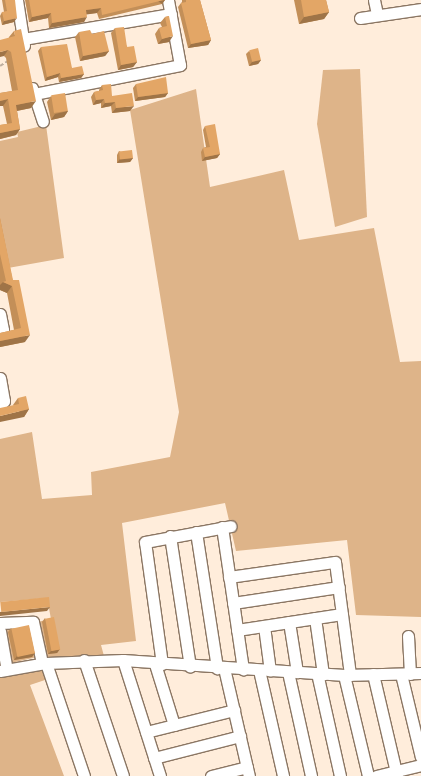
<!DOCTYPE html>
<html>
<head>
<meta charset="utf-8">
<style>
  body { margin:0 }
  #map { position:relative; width:421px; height:776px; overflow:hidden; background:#ffeddb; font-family:"PT Serif",serif }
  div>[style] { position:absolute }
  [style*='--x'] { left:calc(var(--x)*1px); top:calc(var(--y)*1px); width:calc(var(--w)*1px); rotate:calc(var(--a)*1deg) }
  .green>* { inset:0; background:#deb489 }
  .path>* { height:1.5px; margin-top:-0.75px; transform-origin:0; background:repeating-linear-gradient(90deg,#beafa0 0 4px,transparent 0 6px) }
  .roads { filter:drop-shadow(1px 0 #8b7663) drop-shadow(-1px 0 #8b7663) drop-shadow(0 1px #8b7663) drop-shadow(0 -1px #8b7663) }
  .minor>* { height:11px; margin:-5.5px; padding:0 5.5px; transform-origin:5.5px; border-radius:5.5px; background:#fff }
  .wall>* { inset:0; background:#c38f58 }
  .shaded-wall>* { inset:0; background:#9f7447; transform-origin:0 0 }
  .building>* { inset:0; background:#e3a666; transform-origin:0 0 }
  span { translate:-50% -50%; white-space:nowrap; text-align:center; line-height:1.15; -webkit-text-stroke:4px #ffeddb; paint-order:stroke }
</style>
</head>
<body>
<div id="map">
  <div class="green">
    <div style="clip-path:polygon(360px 69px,367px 217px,335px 227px,317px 124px,323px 70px)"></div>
    <div style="clip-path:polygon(196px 89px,210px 187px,284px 170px,299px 240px,374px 228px,400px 362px,421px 361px,421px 617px,356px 615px,347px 540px,236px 551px,225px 503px,122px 523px,136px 641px,101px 645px,104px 656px,47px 658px,44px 656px,37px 622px,51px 619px,47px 598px,0 602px,0 439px,32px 432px,42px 499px,92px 495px,91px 472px,170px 457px,179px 412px,130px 110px)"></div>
    <div style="clip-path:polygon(46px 125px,64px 258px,8px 268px,0 235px,0 141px,18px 137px,17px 132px)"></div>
    <div style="clip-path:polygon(22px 624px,37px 657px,11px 663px,3px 633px,5px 627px)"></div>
    <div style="clip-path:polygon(41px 668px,48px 679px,30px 685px,64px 776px,0 776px,0 676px)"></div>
  </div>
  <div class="path">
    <div style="--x:0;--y:66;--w:9;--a:-32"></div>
  </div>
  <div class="roads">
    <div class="minor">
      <div style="--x:17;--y:0;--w:46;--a:81.2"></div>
      <div style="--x:374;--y:0;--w:14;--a:78"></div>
      <div style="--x:360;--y:18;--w:62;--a:-8.4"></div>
      <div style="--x:23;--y:39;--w:150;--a:-9.6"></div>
      <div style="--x:32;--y:88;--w:35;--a:72"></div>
      <div style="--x:34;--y:94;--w:149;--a:-11.2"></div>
      <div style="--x:180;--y:65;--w:66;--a:-100.5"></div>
      <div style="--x:0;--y:314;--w:16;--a:79"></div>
      <div style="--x:3;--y:330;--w:3;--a:162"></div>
      <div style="--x:0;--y:378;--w:23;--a:80"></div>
      <div style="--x:4;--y:401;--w:6;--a:135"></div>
      <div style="--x:222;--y:527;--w:144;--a:81.6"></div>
      <div style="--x:196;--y:532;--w:138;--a:81.2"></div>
      <div style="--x:170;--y:536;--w:132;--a:81.3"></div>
      <div style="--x:229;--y:577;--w:107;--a:-8.1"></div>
      <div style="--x:335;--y:562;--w:114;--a:82.4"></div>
      <div style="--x:233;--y:603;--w:107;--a:-8.6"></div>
      <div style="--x:315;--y:618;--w:57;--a:81.9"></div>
      <div style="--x:289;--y:622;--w:51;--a:80.9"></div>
      <div style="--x:0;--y:623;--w:33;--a:-2"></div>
      <div style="--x:33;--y:622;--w:42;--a:77.6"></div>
      <div style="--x:264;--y:626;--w:45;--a:82.4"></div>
      <div style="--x:237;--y:630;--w:106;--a:-8.7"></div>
      <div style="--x:0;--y:631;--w:39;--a:80"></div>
      <div style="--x:408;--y:636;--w:38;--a:87"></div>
      <div style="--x:84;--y:660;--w:122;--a:71.4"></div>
      <div style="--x:123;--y:660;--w:122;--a:72.3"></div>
      <div style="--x:155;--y:664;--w:64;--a:72.7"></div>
      <div style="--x:162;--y:664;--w:123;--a:-97.9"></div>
      <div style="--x:145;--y:542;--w:87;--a:-10.5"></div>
      <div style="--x:224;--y:668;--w:111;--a:77"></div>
      <div style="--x:259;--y:670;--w:109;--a:77.2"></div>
      <div style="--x:0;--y:671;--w:47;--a:-9.9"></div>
      <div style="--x:288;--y:672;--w:107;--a:77.5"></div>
      <div style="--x:317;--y:673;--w:106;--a:77.4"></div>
      <div style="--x:373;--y:674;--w:105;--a:76.8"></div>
      <div style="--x:401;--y:674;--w:85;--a:76.5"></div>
      <div style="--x:344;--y:675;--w:104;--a:76.6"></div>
      <div style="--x:146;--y:732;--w:91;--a:-14"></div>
      <div style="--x:154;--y:758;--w:89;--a:-14.3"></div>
      <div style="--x:84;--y:776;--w:119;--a:-108.6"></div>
      <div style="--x:46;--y:663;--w:77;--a:-2.2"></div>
      <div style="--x:123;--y:660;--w:222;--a:3.9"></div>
      <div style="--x:344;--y:675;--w:77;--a:-1.5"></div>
      <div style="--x:211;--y:776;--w:37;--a:-14"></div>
      <div style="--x:376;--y:776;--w:46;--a:-13.7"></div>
    </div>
  </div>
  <div class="wall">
    <div style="clip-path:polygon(2px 0,15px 0,14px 22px,2px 25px,0 16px,2px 12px,4px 12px)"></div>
    <div style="clip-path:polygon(25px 0,165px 0,162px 4px,99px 19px,97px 13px,86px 14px,84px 22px,49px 28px,48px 18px,29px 22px)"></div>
    <div style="clip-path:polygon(182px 0,200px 0,211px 40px,208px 45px,188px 48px,178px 7px,181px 3px,182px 2px)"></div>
    <div style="clip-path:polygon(294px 0,326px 0,329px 12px,324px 19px,299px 24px)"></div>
    <div style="clip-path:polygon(169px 16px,169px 42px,158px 44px,155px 34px,159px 28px,162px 27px,160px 23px,165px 17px)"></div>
    <div style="clip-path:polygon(115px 28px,137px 62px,133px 67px,118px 70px,111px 33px)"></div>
    <div style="clip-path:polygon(14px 31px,31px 108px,17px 111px,20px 129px,16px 135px,0 139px,0 125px,7px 124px,3px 106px,0 106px,0 93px,12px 91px,6px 58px,4px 56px,9px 37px)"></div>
    <div style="clip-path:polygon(79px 32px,92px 34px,109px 51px,105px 56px,80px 61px,75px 37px)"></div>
    <div style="clip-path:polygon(41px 47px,72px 68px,84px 74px,81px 78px,59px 82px,58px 77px,45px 81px,38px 51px)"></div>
    <div style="clip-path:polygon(249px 51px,261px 60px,258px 64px,249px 66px,246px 54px)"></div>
    <div style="clip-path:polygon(136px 84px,168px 93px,165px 97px,135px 101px,133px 88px)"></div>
    <div style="clip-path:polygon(102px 85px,112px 96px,130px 111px,112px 113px,111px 106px,101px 108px,101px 103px,93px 105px,91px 97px,94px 92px,99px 91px,99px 90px)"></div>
    <div style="clip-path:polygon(51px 96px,68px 111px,64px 117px,51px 120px,47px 102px)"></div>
    <div style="clip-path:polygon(205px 126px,220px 154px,217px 158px,202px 161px,201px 152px,203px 148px,206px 147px,203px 130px)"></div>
    <div style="clip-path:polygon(119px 151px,133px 158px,130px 162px,117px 163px,117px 155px)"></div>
    <div style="clip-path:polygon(0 218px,25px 342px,0 347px,0 333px,14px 330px,7px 293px,0 290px)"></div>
    <div style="clip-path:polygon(18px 398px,29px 409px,24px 417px,13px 405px)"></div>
    <div style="clip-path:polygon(45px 618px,60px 649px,57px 653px,48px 654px,42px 622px)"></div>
    <div style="clip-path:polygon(11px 628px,35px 653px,32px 657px,14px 660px,8px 632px)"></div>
  </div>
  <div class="shaded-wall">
    <div style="left:165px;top:0;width:5px;height:65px;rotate:127deg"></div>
    <div style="clip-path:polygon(101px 8px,97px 13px,83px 15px,86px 10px)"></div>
    <div style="clip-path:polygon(329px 12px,324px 19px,299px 24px,304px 17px)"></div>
    <div style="clip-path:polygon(51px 13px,48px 18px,29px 22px,32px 17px)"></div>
    <div style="clip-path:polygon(87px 17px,84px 22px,49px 28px,52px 23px)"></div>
    <div style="clip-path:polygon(17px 18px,14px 22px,2px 25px,4px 21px)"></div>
    <div style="clip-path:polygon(173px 36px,169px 42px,158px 44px,162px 39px)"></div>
    <div style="clip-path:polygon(211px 40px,208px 45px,188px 48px,191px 44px)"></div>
    <div style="clip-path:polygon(8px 50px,4px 56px,0 57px,0 52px)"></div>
    <div style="clip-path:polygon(109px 51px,105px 56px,80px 61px,83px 56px)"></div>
    <div style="clip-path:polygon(261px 60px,258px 64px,249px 66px,252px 62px)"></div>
    <div style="clip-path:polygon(137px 62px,133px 67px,118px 70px,121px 65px)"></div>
    <div style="clip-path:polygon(60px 73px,58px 77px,45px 81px,47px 77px)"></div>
    <div style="clip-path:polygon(84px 74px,81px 78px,59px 82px,61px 78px)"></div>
    <div style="clip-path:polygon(168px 93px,165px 97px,135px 101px,138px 97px)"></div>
    <div style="clip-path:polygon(8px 99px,3px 106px,0 106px,0 101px)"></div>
    <div style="clip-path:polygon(104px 99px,101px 103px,93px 105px,96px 100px)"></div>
    <div style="clip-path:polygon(36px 101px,31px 108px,11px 112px,16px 105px)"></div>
    <div style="clip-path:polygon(115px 102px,111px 106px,101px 108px,105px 103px)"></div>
    <div style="clip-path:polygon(134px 106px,130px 111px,112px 113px,116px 108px)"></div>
    <div style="clip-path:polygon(68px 111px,64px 117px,51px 120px,55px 114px)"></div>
    <div style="clip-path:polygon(20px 129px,16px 135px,0 139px,0 133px)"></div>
    <div style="clip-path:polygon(220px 154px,217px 158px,202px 161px,205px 157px)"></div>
    <div style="clip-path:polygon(133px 158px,130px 162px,117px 163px,120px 159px)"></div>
    <div style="clip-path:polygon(3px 282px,12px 286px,7px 293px,0 290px,0 285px)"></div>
    <div style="clip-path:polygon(30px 335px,25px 342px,0 347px,0 341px)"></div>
    <div style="clip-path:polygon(29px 409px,24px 417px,0 422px,0 416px)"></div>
    <div style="clip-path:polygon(50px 607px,47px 611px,0 616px,0 612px)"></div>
    <div style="clip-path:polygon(60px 649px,57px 653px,48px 654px,51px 651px)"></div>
    <div style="clip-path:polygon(35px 653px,32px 657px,14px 660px,17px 656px)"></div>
  </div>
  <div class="building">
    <div style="clip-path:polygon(5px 0,15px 0,17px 18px,4px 21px,2px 12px,7px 11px)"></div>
    <div style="clip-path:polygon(29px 0,164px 0,102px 15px,101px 8px,86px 10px,87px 17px,52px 23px,51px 13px,32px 17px)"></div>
    <div style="clip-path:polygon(186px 0,200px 0,211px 40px,191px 44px,181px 3px,186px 2px)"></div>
    <div style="clip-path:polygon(301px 0,326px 0,329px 12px,304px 17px)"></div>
    <div style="clip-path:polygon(169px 16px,173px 36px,162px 39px,159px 28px,167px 26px,165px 17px)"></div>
    <div style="clip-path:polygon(124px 27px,127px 47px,134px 46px,137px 62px,121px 65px,115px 28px)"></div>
    <div style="clip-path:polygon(21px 29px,36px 101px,16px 105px,20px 129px,0 133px,0 125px,12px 123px,8px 99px,0 101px,0 93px,18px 90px,11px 52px,8px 50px,0 52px,0 40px,15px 36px,14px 31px)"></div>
    <div style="clip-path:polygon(90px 30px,92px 34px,104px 31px,109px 51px,83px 56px,79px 32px)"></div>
    <div style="clip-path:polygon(67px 44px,72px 68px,82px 66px,84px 74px,61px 78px,60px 73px,47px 77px,41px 47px)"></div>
    <div style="left:258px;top:48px;width:12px;height:9px;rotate:76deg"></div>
    <div style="clip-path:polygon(166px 77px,168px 93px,138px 97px,136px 84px)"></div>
    <div style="clip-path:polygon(111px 84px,112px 96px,132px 93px,134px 106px,116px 108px,115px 102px,105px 103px,104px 99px,96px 100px,94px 92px,103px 90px,102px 85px)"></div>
    <div style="left:65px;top:93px;width:18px;height:14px;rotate:81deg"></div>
    <div style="clip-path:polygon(215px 124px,220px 154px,205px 157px,203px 148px,210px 147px,205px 126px)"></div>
    <div style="left:132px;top:150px;width:8px;height:13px;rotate:83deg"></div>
    <div style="clip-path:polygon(0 218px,13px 280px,19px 280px,30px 335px,0 341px,0 333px,21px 328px,12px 286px,3px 282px,6px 281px,0 254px)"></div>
    <div style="clip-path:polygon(26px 396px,29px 409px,0 416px,0 408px,19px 404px,18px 398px)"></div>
    <div style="left:49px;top:597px;width:10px;height:49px;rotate:84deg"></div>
    <div style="left:54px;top:617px;width:33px;height:9px;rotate:79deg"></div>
    <div style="left:29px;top:625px;width:29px;height:18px;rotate:78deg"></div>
  </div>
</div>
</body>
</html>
